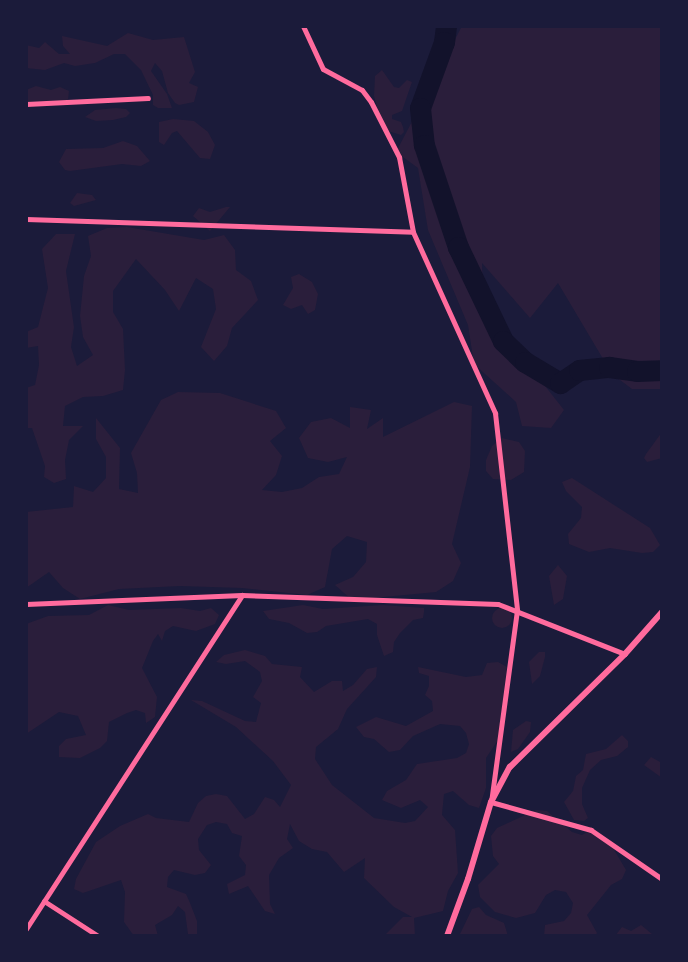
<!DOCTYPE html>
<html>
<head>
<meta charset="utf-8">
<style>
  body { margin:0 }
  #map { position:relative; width:688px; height:962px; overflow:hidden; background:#1b1b3a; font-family:Rubik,sans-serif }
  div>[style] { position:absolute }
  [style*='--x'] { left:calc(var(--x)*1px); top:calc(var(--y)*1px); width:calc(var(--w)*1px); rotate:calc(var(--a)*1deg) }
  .green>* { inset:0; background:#2a1e3b }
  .round { border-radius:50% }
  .river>* { height:21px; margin:-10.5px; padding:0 10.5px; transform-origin:10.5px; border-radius:10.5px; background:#12122b }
  .minor>* { height:5px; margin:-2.5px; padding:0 2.5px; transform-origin:2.5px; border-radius:2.5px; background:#ff6b9d }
  .tertiary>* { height:6px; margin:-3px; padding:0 3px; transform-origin:3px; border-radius:3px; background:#ff6b9d }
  span { translate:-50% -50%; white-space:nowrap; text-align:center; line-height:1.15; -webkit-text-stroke:5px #1b1b3a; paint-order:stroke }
  .frame { position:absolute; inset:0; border:28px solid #1b1b3a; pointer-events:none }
</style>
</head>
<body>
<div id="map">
  <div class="green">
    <div style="clip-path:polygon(462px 26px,662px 26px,662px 389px,632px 389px,612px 374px,558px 283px,530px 318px,482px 263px,483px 296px,502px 331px,564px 410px,551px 428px,522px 426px,516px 402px,474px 364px,468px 325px,428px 230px,418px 168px,396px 152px)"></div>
    <div style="clip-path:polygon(128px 33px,153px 40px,184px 37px,195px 72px,189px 83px,198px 87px,194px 102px,179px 105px,175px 103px,168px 93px,162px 71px,155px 63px,151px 71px,167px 94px,172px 108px,158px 108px,153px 105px,153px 95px,141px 70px,125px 54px,114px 54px,95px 63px,75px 66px,64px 63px,45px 70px,26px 68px,26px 45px,39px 48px,45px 42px,59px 54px,70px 54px,63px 46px,62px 36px,107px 46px)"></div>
    <div style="clip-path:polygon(382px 70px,394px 87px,399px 88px,407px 80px,412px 82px,402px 111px,392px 115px,392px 119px,401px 122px,403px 127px,404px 132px,401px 135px,388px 131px,381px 121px,374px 96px,375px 76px)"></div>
    <div style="clip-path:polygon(36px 86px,51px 90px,60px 87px,69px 91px,68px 100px,26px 102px,26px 90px)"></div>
    <div style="clip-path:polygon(116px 108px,126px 109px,130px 113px,126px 117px,113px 120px,96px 121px,85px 117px,95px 110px)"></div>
    <div style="clip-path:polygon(173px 119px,194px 121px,208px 132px,215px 145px,210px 159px,200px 158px,177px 131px,172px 133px,164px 145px,159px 142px,159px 122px)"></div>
    <div style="clip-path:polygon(123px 141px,137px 146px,150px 161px,141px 166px,122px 164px,70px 171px,65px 170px,59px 162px,66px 149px,103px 148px)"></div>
    <div style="clip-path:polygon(77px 193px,92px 195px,96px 200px,74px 206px,70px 203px)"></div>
    <div style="clip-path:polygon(226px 207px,230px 207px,210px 231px,193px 216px,199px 208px,210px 212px)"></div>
    <div style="clip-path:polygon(127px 227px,204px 240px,224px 235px,235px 250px,236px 270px,251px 281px,258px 300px,232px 328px,227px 346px,214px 361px,201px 347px,216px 309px,213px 289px,196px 278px,179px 311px,165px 290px,136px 259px,113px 291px,113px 312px,123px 329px,125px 370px,123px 390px,103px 396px,83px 397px,65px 406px,63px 426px,83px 426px,69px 440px,65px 460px,66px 479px,54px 483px,44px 477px,45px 466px,32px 428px,26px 428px,26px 388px,35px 385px,39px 365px,38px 346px,26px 348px,26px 332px,38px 327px,48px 288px,42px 249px,56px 234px,75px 234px,66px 271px,74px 327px,71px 347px,77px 366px,93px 355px,83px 337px,80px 316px,84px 276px,91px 256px,88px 236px,107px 228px)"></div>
    <div style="clip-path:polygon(299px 274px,312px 282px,318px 294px,315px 310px,308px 314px,302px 305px,291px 309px,283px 305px,293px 288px,291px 277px)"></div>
    <div style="clip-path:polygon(178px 392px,220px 393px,276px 411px,286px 428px,270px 441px,282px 456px,276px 475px,262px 490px,282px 492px,302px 488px,319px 477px,339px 474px,347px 457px,328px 462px,308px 458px,299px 438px,311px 422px,331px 418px,350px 428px,350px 407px,371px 410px,367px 429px,383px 418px,383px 437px,454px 402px,472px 406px,470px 467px,452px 544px,461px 563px,453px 581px,436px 592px,352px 600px,335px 585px,353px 577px,366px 562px,367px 542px,347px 536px,332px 549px,325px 587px,307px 595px,242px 588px,180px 586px,119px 589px,80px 599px,63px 588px,49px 572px,26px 588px,26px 512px,73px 507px,74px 486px,93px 492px,106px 478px,106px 457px,96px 439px,96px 418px,120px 448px,119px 489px,138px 493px,137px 473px,131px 453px,161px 400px)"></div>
    <div style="clip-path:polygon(662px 432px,662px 458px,647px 462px,644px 458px,646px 454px)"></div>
    <div style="clip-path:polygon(502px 438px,519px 442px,525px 451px,524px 472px,511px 480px,493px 479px,486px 471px,486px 460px,492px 446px)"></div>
    <div style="clip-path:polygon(572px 478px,650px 528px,660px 545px,653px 552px,642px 553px,610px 548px,589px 552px,569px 544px,568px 534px,581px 518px,582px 507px,566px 491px,562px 482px)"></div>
    <div style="clip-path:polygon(558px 565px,567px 576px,563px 599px,554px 605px,549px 576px)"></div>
    <div style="clip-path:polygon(108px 605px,129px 610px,181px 608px,200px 611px,211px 608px,219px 615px,215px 624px,196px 631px,173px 626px,165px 631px,162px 641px,158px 634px,153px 641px,142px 668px,157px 697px,155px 717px,146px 723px,145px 713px,136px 710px,127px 713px,109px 722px,107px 741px,100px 748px,80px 758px,59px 757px,59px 746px,66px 739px,86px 735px,78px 716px,59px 712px,26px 734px,26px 624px,48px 616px,89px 615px)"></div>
    <div style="clip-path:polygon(303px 605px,323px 609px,383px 605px,424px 608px,424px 612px,423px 618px,413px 620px,400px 633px,394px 642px,393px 652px,384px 656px,377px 635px,377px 624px,368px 619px,326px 626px,317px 632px,307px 633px,289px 623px,269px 619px,263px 611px)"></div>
    <div class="round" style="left:492px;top:608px;width:20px;height:20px"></div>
    <div style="clip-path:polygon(245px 650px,265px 656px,272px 664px,302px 667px,300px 677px,314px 692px,332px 681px,342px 681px,343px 691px,353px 685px,367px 669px,377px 667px,376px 677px,347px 709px,338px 729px,316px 747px,315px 759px,332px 785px,374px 818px,405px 823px,415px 821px,428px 807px,420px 800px,401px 808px,382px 800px,387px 791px,406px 780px,417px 764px,457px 758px,466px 753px,469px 744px,466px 733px,460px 726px,440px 724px,413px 736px,400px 750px,389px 752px,374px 739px,364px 737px,356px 727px,376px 717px,406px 726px,433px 711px,432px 701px,425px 695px,429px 686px,429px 676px,419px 673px,418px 667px,466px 677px,482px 675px,487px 663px,498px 662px,507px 667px,498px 740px,486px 758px,486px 788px,479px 808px,469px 805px,453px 791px,444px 794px,442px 815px,455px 830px,458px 873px,448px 891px,443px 911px,414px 918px,415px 936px,384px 936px,403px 917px,412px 917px,394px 907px,364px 878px,365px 858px,344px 872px,327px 852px,312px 849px,299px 841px,290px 824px,287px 839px,293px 848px,279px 858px,269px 875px,270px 904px,275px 914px,265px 911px,248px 886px,229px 894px,227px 884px,245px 875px,246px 865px,239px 856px,242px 836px,232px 833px,227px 824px,216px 822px,207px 825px,198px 839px,199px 850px,211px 865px,205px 873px,195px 875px,174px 870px,168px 877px,167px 887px,186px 894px,190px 903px,197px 921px,197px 936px,188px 934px,185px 912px,178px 906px,172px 915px,155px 925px,158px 936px,134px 936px,124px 922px,125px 892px,121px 880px,83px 893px,74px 889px,76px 879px,96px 842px,120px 826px,148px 814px,156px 818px,189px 822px,198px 803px,206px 796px,216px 794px,227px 796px,245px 819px,254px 814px,265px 797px,274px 800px,280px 807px,291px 785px,273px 761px,236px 727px,191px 700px,202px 701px,245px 721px,256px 722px,261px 703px,253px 697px,262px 681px,260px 672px,245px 661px,226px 664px,216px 662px,224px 655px)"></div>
    <div style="clip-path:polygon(539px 652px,545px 652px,545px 657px,540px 676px,532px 684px,529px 662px)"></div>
    <div style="clip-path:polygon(526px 721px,531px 722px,530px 732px,518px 749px,511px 752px,513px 730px)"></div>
    <div style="clip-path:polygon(622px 735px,628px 741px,628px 747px,617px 756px,601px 760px,590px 770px,582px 788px,582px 804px,588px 818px,584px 821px,574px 820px,564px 802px,573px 791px,576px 776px,583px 770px,586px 754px,606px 749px)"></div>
    <div style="clip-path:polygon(651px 757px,662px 763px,662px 778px,644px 765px)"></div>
    <div style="clip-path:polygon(536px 810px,547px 811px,572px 832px,582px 835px,591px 830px,610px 843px,626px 870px,622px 879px,611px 885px,587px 915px,597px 933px,595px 936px,544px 936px,545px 925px,564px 921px,571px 913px,573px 903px,566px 892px,555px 890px,546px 895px,535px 913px,516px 918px,495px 912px,480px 897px,478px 885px,499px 864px,493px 856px,491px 836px,497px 828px)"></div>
    <div style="clip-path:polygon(479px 907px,486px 915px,504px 923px,508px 936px,459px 936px,472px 909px)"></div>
    <div style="clip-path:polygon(641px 925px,652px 934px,615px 936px,622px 927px,631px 931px)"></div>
  </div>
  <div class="river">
    <div style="--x:446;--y:26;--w:16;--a:97"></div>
    <div style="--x:444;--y:42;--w:70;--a:110"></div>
    <div style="--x:420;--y:108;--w:37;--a:84"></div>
    <div style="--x:424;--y:145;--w:108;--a:71.6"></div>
    <div style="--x:458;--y:247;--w:104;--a:64.4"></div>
    <div style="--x:503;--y:341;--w:30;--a:44"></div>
    <div style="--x:525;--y:362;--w:41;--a:31"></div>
    <div style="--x:560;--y:383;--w:23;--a:-34"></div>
    <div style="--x:579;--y:370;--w:30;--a:-6"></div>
    <div style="--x:609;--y:367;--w:28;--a:8"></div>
    <div style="--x:637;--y:371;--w:25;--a:-2"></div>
  </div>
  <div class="minor">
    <div style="--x:303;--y:26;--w:47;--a:65.1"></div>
    <div style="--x:323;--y:69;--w:44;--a:28.3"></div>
    <div style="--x:362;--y:90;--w:15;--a:53"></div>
    <div style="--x:371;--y:102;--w:62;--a:63"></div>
    <div style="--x:399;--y:157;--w:76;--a:79.4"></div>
    <div style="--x:413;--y:232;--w:199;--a:65.6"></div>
    <div style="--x:495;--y:413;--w:198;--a:83.6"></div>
    <div style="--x:517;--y:610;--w:194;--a:97.7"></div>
    <div style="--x:491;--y:802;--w:104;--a:15.6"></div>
    <div style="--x:591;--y:830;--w:86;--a:34.6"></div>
    <div style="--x:26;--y:104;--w:122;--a:-2.8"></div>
    <div style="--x:26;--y:219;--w:387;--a:1.9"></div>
    <div style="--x:26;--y:604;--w:216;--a:-2.4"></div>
    <div style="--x:242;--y:595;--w:256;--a:2"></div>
    <div style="--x:498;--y:604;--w:136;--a:21.5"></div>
    <div style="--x:44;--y:901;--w:64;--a:32.9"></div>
    <div style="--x:26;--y:929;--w:398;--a:-57.1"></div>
  </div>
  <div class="tertiary">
    <div style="--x:447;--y:936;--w:61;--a:-69.8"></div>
    <div style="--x:468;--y:879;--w:80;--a:-73.4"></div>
    <div style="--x:491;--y:802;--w:40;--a:-62"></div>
    <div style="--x:510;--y:767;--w:161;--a:-44.5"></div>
    <div style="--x:625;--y:654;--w:56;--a:-48.6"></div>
  </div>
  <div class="frame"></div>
</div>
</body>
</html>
